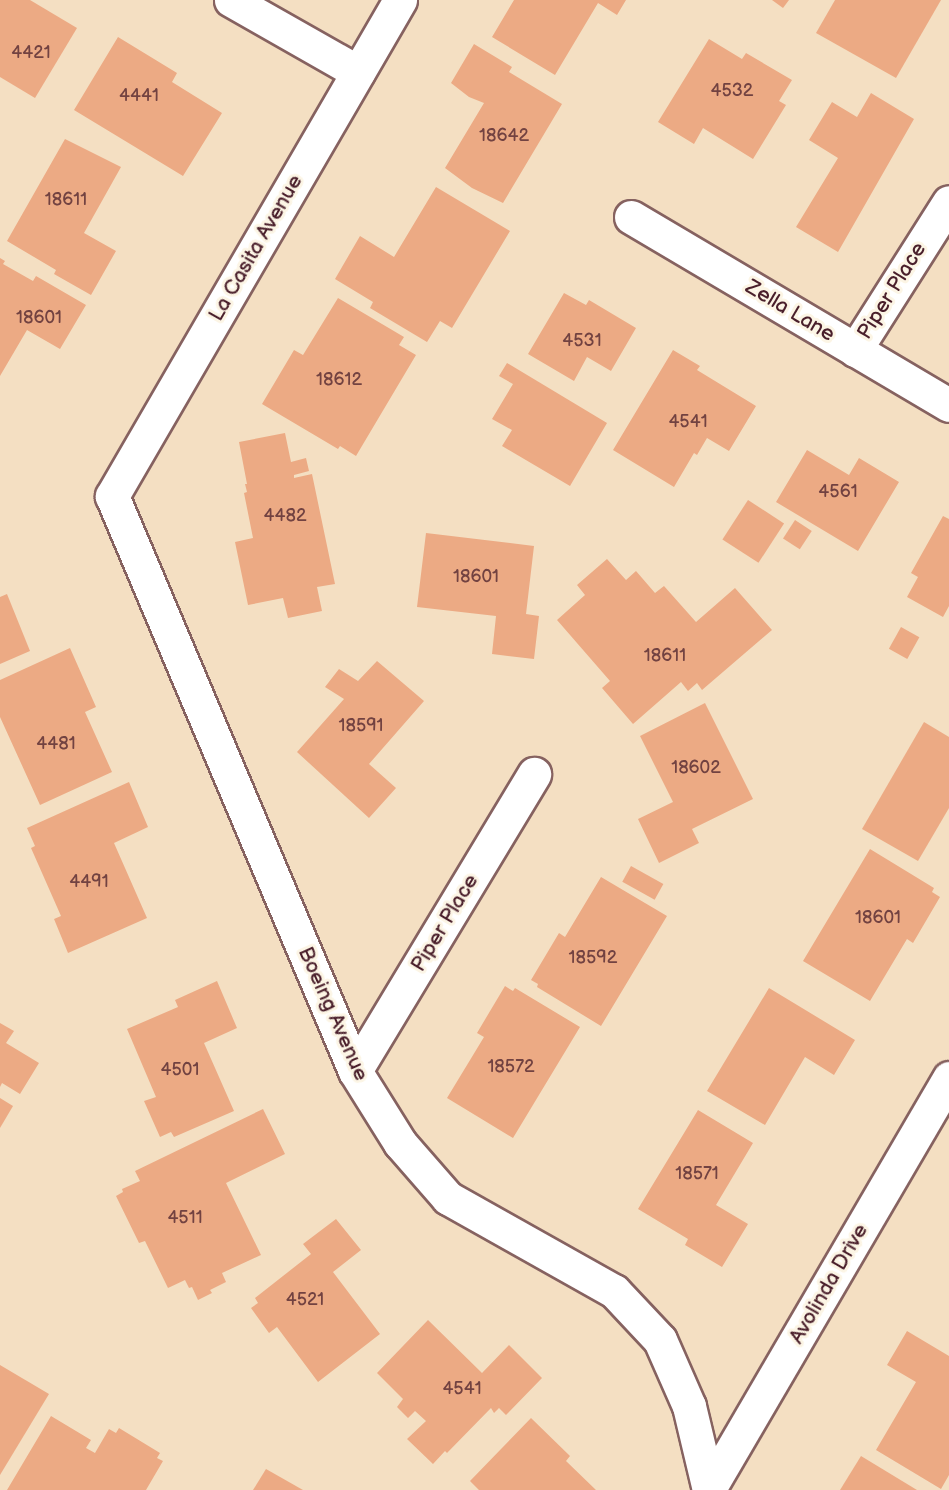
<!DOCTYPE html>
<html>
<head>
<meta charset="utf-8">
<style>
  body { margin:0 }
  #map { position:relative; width:949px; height:1490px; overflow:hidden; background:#f4dfc2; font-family:"Balsamiq Sans",sans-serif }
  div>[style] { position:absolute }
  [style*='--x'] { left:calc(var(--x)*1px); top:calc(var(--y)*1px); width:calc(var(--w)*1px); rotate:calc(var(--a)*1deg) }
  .building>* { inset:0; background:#ecaa84; transform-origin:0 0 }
  .roads { filter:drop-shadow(2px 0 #866260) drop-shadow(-2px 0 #866260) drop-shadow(0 2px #866260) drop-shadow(0 -2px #866260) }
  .minor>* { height:33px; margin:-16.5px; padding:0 16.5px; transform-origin:16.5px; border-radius:16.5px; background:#fff }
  span { translate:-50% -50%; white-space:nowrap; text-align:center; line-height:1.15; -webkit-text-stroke:6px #fcf5e5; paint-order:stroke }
  .number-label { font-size:18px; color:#724241 }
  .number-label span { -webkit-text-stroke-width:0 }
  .street-label { font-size:21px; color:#4a1f2b }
</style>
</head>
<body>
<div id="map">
  <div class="building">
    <div style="clip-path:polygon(0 0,30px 0,77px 28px,35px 98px,0 77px)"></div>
    <div style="clip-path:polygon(514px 0,626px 0,617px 15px,598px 3px,555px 75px,492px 37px)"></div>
    <div style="clip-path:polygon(772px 0,789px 0,783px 8px)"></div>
    <div style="clip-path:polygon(835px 0,941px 0,896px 78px,816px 33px)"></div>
    <div style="clip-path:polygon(118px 37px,177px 73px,172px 82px,222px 113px,183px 176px,74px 110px)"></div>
    <div style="clip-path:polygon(709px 39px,742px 59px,746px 53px,792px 80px,779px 101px,786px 105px,753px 159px,703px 128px,694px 144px,658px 122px)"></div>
    <div style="clip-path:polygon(474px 44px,512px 67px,509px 72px,562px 104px,503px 203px,472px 188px,445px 168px,484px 103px,469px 97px,451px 83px)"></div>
    <div style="clip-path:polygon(871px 93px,914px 119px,838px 252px,796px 227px,838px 158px,809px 140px,832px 102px,857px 117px)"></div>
    <div style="clip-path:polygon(65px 139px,121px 167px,84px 233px,116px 251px,91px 295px,54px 274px,56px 270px,7px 241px)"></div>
    <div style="clip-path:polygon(436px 187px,510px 231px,452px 328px,440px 321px,427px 342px,370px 308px,373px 302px,335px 279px,360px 236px,394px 257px)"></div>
    <div style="clip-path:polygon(0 258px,5px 261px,3px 264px,33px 281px,36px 276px,86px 305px,60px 349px,27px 330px,0 376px)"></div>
    <div style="clip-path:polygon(564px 293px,586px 305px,589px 300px,636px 328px,611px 371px,587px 357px,574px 381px,528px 354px)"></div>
    <div style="clip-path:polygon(338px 298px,404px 337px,399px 345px,416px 355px,356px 456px,340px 446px,338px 449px,262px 404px,294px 350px,303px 355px)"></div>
    <div style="clip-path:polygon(673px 350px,700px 366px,697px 370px,756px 406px,729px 451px,707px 438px,697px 455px,694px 453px,674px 487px,613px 450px)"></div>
    <div style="clip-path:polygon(507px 363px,607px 423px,570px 486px,502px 446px,512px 430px,492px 419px,513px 384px,499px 376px)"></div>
    <div style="clip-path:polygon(285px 433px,291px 462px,306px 458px,309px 471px,294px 475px,294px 478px,312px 474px,335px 584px,317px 587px,322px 611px,288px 618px,283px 598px,248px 605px,235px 542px,253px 538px,244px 493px,247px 492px,245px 484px,247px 484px,239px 442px)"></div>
    <div style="clip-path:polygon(807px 450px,849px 475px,859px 458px,899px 482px,858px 551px,776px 502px)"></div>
    <div style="left:748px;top:500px;width:43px;height:47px;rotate:33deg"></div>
    <div style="clip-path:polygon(943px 516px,949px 519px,949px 606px,943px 617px,907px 597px,918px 577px,911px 573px)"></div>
    <div style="left:795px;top:520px;width:20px;height:22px;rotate:33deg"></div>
    <div style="clip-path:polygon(426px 533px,534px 546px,526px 614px,539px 616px,534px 659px,492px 654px,496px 616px,417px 607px)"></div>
    <div style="clip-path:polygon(607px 559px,626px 580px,636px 571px,655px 593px,664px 586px,696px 622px,735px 588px,772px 630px,702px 690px,697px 683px,688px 691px,681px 682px,633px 724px,602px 688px,610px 681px,557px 620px,585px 595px,577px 585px)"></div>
    <div style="clip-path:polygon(7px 594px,30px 651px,0 664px,0 597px)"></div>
    <div style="left:901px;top:627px;width:21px;height:25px;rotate:29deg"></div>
    <div style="clip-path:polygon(70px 648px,96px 707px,85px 712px,112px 772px,40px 805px,0 717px,0 680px)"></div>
    <div style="clip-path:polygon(377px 661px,424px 701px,369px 764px,396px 788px,369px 818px,297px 752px,344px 699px,325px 687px,339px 669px,358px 681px)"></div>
    <div style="clip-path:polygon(705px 703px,753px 799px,692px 829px,699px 843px,659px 863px,638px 819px,673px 802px,640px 736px)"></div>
    <div style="clip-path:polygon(924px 722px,949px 737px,949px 808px,918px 861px,862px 829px)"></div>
    <div style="clip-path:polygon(129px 782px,148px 827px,114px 843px,147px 918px,68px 953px,54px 919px,61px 916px,31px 848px,35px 846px,27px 828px)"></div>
    <div style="clip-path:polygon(870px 849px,934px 888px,932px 892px,940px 897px,913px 943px,907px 939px,870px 1001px,803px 961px)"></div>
    <div style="left:631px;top:866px;width:37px;height:18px;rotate:29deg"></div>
    <div style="clip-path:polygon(601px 877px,667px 916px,601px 1026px,537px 987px,538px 984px,531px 980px,559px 933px,565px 937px)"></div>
    <div style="clip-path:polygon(217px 981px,237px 1028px,204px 1043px,234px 1111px,174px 1137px,171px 1132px,160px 1137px,144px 1101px,156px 1097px,127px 1029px,178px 1007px,175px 1000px)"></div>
    <div style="clip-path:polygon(505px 986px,513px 991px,515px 988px,580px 1027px,513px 1138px,447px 1098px,484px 1037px,477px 1033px)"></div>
    <div style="clip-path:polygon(769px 988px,855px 1040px,834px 1075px,805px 1057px,765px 1125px,707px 1091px)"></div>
    <div style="clip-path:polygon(0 1023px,14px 1031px,6px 1043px,39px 1063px,20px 1094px,2px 1083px,0 1087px)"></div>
    <div style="clip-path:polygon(0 1098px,13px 1106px,0 1128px)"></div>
    <div style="clip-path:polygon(263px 1109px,285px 1154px,226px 1183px,261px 1255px,222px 1273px,226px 1282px,210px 1290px,212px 1293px,198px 1300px,192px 1287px,189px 1288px,185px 1280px,168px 1288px,145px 1241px,139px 1243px,116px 1196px,123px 1192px,122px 1189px,140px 1181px,135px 1171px)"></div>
    <div style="clip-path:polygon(698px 1110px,753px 1143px,716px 1205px,748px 1224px,722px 1267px,685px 1245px,688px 1239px,638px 1209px)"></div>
    <div style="clip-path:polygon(336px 1219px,361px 1250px,333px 1272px,380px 1334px,318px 1382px,277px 1327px,269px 1333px,251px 1308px,258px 1303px,255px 1298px,311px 1254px,303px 1244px)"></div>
    <div style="clip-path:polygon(428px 1320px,482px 1373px,509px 1345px,542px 1378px,506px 1415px,499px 1408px,494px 1413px,491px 1408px,447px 1453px,445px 1451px,433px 1464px,407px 1439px,426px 1421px,415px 1411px,408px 1418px,397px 1407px,403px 1399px,377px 1373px)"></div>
    <div style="clip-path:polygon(907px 1331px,949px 1356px,949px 1475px,941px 1489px,876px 1450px,916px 1382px,887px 1365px)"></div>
    <div style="clip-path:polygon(0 1365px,49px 1394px,0 1475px)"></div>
    <div style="clip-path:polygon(51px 1416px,91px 1440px,86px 1448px,95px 1453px,109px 1429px,116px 1433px,119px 1428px,160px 1453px,157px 1458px,163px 1461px,146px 1490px,7px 1490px)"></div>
    <div style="clip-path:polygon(531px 1418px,570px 1456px,566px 1461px,596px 1490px,479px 1490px,470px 1481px)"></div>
    <div style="clip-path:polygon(861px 1456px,917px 1490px,840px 1490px)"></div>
    <div style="clip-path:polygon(266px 1469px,303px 1490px,253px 1490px)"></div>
  </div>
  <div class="roads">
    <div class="minor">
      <div style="--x:231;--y:0;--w:146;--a:29.6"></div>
      <div style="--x:400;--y:0;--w:574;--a:120.14"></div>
      <div style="--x:112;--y:496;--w:624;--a:67.09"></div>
      <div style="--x:355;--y:1071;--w:85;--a:58"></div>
      <div style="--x:400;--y:1143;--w:73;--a:48.9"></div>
      <div style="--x:448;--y:1198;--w:190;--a:29.3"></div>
      <div style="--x:614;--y:1291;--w:67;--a:46.8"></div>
      <div style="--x:660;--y:1340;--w:72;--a:66.3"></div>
      <div style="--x:689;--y:1406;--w:86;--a:76.6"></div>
      <div style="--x:631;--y:217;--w:369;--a:30.6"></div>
      <div style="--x:855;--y:350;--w:175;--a:-57.6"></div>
      <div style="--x:355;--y:1071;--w:347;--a:-58.9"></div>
      <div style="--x:709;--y:1489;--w:476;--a:-59.7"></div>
    </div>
  </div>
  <div class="number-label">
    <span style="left:31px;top:53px">4421</span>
    <span style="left:732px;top:91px">4532</span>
    <span style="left:139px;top:96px">4441</span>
    <span style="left:504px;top:136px">18642</span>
    <span style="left:66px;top:200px">18611</span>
    <span style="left:39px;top:318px">18601</span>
    <span style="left:582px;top:341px">4531</span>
    <span style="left:339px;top:380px">18612</span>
    <span style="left:688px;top:422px">4541</span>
    <span style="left:838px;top:492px">4561</span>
    <span style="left:285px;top:516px">4482</span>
    <span style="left:476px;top:577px">18601</span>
    <span style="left:665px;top:656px">18611</span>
    <span style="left:361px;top:726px">18591</span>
    <span style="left:56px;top:744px">4481</span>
    <span style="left:696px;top:768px">18602</span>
    <span style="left:89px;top:882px">4491</span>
    <span style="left:878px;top:918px">18601</span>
    <span style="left:593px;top:958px">18592</span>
    <span style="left:511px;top:1067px">18572</span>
    <span style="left:180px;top:1070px">4501</span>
    <span style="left:697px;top:1174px">18571</span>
    <span style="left:185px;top:1218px">4511</span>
    <span style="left:305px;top:1300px">4521</span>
    <span style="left:462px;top:1389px">4541</span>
  </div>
  <div class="street-label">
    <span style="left:256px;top:248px;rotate:-60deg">La Casita Avenue</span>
    <span style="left:892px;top:291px;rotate:-58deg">Piper Place</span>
    <span style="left:790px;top:311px;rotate:31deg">Zella Lane</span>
    <span style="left:445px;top:923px;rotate:-59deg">Piper Place</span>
    <span style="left:333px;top:1014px;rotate:66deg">Boeing Avenue</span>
    <span style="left:829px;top:1284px;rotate:-60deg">Avolinda Drive</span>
  </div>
</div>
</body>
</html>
